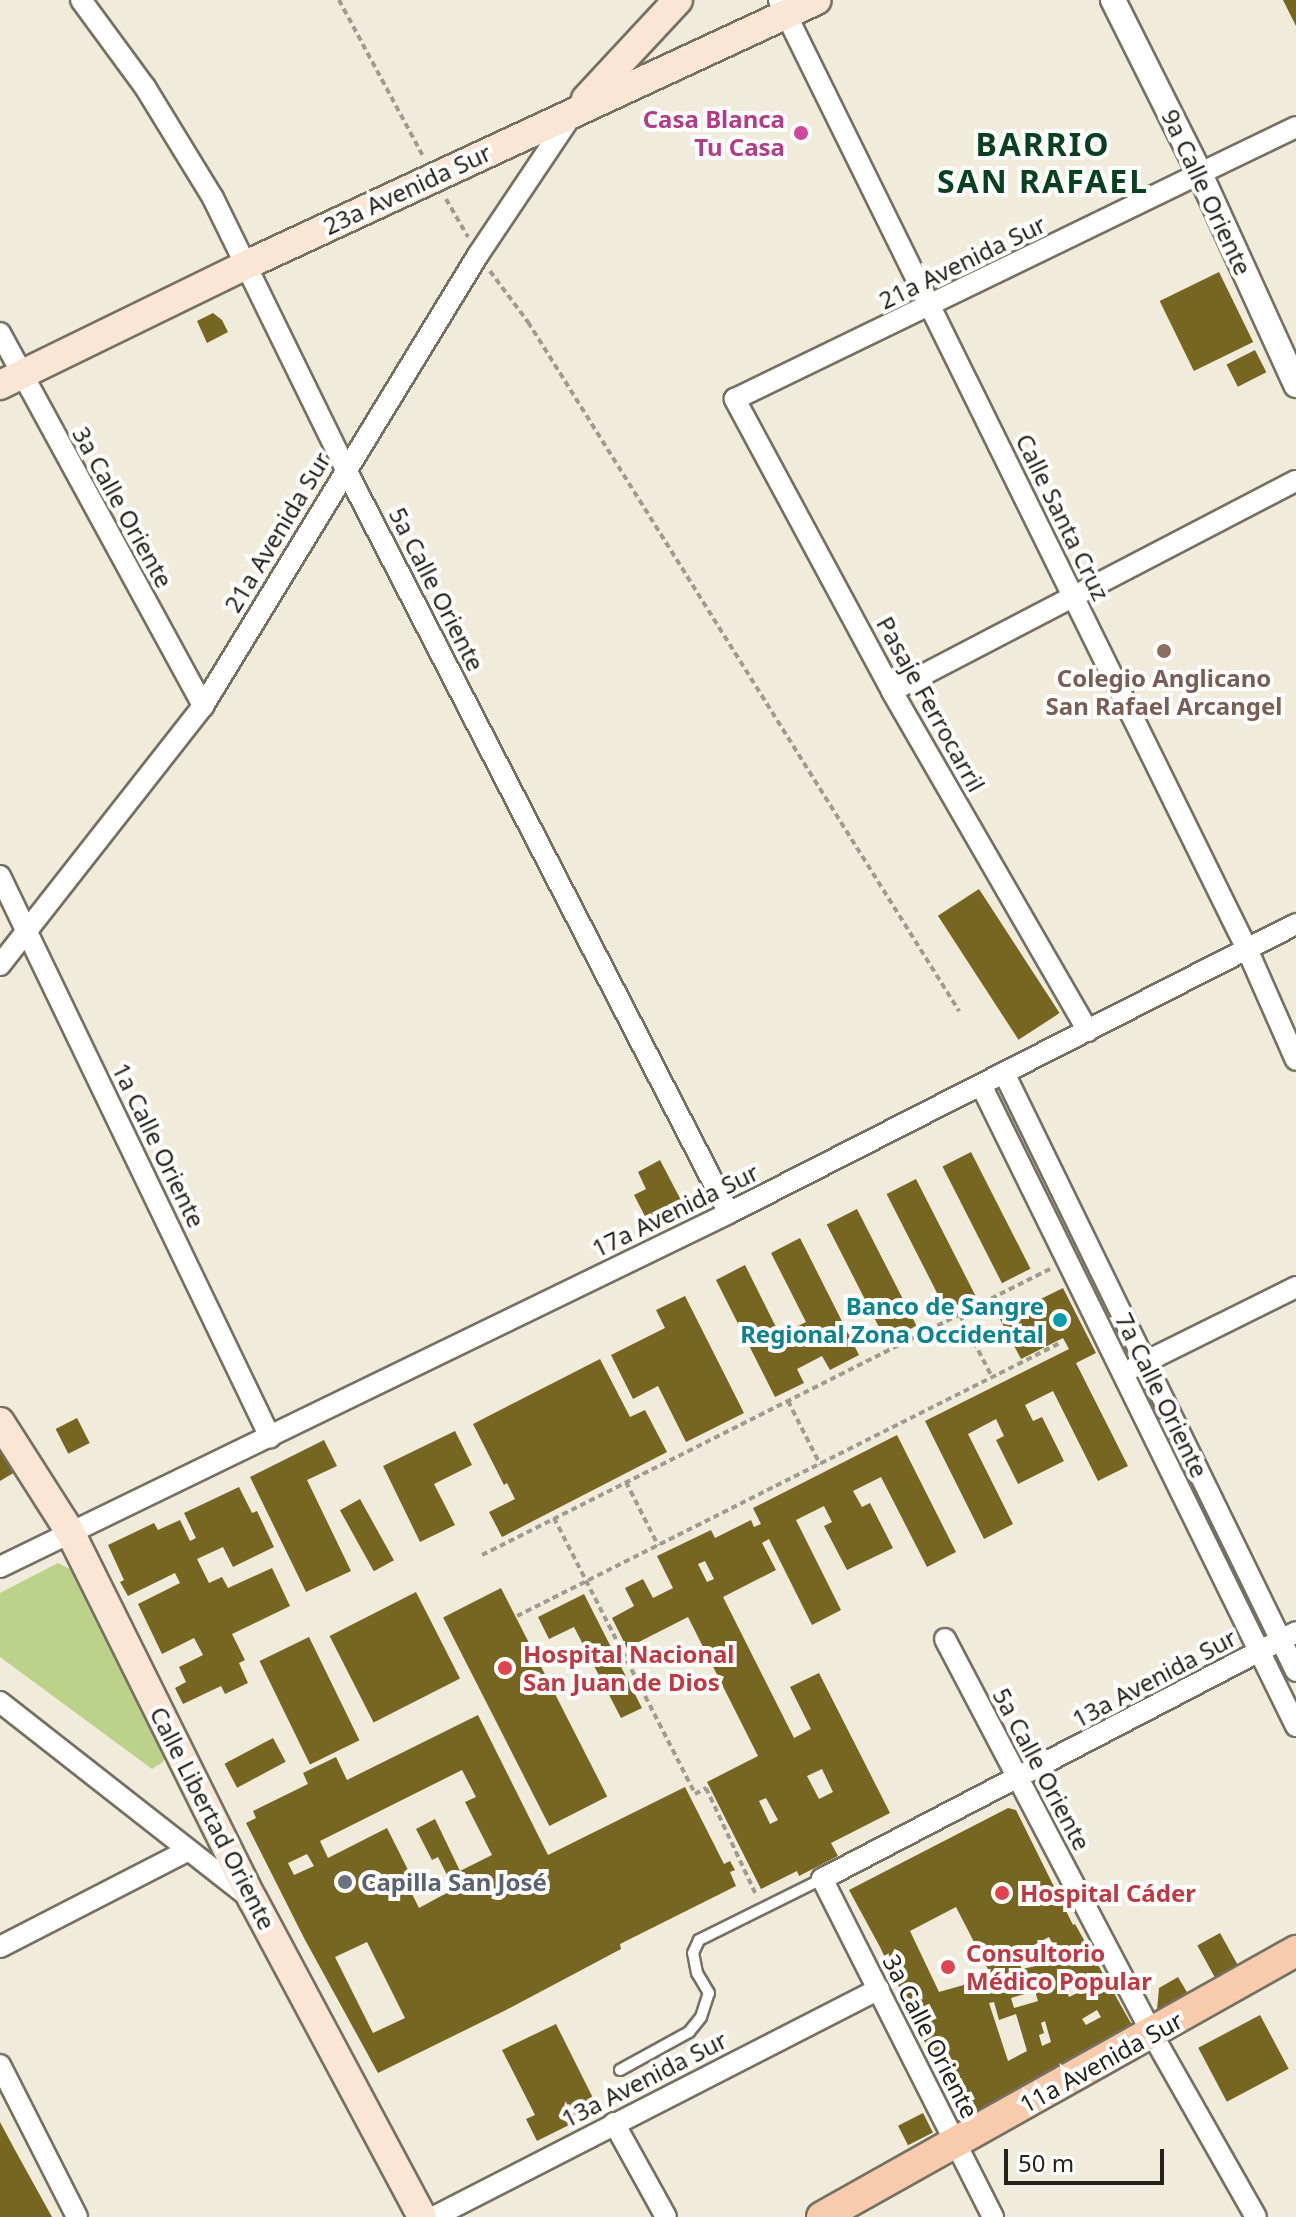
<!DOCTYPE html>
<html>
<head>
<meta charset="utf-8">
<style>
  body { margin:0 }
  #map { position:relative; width:1296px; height:2217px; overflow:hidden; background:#f0ebda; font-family:"Noto Sans",sans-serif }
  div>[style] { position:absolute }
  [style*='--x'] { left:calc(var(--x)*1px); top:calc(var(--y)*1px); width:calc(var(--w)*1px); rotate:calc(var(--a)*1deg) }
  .green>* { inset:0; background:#bcd28b }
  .building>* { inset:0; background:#762; transform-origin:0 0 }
  .path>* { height:4px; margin-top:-2px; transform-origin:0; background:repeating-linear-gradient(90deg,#9f9c8f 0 6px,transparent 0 10px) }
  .roads { filter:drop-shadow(2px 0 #757162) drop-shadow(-2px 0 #757162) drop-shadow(0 2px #757162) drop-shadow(0 -2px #757162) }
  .service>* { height:10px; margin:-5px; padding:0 5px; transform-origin:5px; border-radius:5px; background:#fff }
  .minor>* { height:20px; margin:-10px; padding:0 10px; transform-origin:10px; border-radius:10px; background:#fff }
  .tertiary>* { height:24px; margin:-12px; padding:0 12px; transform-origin:12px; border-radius:12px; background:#fff }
  .secondary>* { height:28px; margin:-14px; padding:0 14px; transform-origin:14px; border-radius:14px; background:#fbe5d5 }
  .primary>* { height:30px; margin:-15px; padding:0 15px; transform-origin:15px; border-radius:15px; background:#f7cbac }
  .dots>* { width:22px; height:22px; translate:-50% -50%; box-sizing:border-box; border:4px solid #fff; border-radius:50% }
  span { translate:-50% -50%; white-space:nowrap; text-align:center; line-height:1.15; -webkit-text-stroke:8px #fff; paint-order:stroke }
  .hotel-label { font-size:24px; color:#b23c85; font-weight:700 }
  .right { translate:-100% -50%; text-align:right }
  .street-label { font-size:24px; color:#23221b }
  .education-label { font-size:24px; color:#785e54; font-weight:700 }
  .culture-label { font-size:24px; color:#0d838f; font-weight:700 }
  .health-label { font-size:24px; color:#be3a42; font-weight:700 }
  .left { translate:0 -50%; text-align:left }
  .worship-label { font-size:24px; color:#5b616d; font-weight:700 }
  .district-label { font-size:32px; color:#09401f; font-weight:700; letter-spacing:2px }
  .scale { position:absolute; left:1004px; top:2149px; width:160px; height:36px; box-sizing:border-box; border:4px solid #23221b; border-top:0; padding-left:10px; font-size:24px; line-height:28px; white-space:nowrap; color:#23221b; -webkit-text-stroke:6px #fff; paint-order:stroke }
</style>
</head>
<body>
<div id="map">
  <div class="green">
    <div style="clip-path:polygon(58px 1563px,70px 1569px,166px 1754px,163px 1762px,152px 1769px,0 1657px,0 1593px)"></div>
  </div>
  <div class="building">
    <div style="clip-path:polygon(1283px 0,1296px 0,1296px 26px)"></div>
    <div style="left:1219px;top:272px;width:78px;height:66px;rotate:64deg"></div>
    <div style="clip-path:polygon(213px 313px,222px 320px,228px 332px,207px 343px,197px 321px)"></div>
    <div style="left:1255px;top:350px;width:25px;height:32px;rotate:63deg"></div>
    <div style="left:979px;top:889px;width:148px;height:49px;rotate:57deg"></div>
    <div style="left:971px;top:1152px;width:131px;height:32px;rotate:63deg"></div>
    <div style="clip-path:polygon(660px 1160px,683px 1204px,648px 1222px,634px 1195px,646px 1189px,638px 1172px)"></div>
    <div style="left:916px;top:1179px;width:131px;height:33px;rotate:63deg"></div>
    <div style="left:857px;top:1209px;width:131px;height:34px;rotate:63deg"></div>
    <div style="clip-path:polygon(800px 1238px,859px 1355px,830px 1370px,822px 1356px,797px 1369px,804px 1383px,775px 1397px,716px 1280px,745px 1265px,780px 1335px,806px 1322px,771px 1253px)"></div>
    <div style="clip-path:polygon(1063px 1288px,1096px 1353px,1076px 1363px,1128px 1466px,1098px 1481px,1053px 1391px,1025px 1405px,1033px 1421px,1042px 1417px,1064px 1461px,1018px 1484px,996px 1440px,1004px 1436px,996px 1419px,968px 1434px,1013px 1524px,984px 1539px,925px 1421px,1069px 1349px,1063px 1338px,1021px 1359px,1000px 1319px)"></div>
    <div style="clip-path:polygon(685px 1296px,744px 1413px,686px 1442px,658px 1386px,633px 1399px,611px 1355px,665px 1328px,656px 1310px)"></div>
    <div style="clip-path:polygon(600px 1359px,630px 1417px,645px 1410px,667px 1452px,502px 1537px,489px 1512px,515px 1499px,507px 1483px,504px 1485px,473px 1424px)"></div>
    <div style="left:77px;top:1418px;width:28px;height:24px;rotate:63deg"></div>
    <div style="clip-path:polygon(455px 1431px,472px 1465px,434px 1484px,455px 1525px,420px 1542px,383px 1466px)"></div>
    <div style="clip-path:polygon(evenodd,897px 1435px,956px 1552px,927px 1567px,881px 1477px,853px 1491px,862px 1507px,870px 1503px,893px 1548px,847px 1570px,824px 1526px,832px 1522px,824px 1506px,796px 1520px,841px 1610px,812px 1625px,769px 1539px,762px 1543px,776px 1570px,723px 1597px,794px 1738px,811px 1729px,790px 1687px,819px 1673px,890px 1813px,831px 1843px,838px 1856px,799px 1876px,797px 1871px,761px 1889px,707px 1782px,758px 1756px,688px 1617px,627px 1648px,612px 1618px,634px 1606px,625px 1588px,643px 1579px,653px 1598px,673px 1588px,657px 1556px,711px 1530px,715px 1538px,751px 1520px,754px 1527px,761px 1524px,753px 1508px,897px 1435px,705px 1561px,714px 1579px,707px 1582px,698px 1564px,705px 1561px,897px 1435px,822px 1769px,833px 1792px,819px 1799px,807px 1776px,822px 1769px,897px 1435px,766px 1798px,778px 1820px,770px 1824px,759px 1801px,766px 1798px)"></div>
    <div style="clip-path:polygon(324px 1440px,337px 1466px,307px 1480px,351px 1571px,306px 1592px,250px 1477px)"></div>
    <div style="clip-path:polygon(0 1445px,15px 1472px,0 1481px)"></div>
    <div style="clip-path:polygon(239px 1487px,252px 1513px,257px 1511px,274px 1547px,233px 1567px,223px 1547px,197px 1559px,209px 1583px,222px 1577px,228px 1588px,272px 1568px,290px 1606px,232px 1634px,245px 1660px,239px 1663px,248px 1683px,225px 1694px,221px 1686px,183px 1704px,175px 1688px,186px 1682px,179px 1667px,203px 1655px,194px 1638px,162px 1654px,138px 1604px,180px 1583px,175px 1573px,128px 1596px,120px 1582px,124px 1580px,108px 1545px,154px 1523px,158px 1530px,180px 1520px,190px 1541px,196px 1538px,184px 1513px)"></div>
    <div style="left:360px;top:1499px;width:70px;height:23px;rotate:61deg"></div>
    <div style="left:501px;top:1588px;width:234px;height:65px;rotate:63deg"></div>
    <div style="left:416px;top:1592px;width:97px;height:97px;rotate:63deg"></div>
    <div style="clip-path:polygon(584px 1594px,642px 1708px,621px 1718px,574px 1627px,549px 1639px,538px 1617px)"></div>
    <div style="left:309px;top:1637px;width:115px;height:55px;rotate:64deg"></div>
    <div style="clip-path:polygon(evenodd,478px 1715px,548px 1855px,685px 1787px,724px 1864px,730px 1861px,735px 1870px,730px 1872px,736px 1886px,620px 1944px,621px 1949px,504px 2011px,378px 2073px,304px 1938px,246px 1823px,256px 1818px,253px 1811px,308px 1784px,303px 1773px,336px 1757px,347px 1780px,478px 1715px,462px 1770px,476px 1797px,465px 1802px,492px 1855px,460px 1871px,435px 1819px,416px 1829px,432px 1860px,438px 1857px,454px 1889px,419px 1908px,407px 1884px,413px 1880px,387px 1828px,328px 1858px,320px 1841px,462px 1770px,478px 1715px,307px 1854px,314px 1866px,294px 1875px,288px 1863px,307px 1854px,478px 1715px,367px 1942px,405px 2018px,373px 2033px,335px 1957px,367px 1942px)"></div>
    <div style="left:273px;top:1738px;width:27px;height:55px;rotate:62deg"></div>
    <div style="clip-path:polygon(evenodd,1008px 1808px,1016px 1810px,1073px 1925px,1075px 1924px,1132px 2025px,1129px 2031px,963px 2123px,880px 1947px,849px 1890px,1008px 1808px,956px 1907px,992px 1977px,939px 1992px,910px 1931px,956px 1907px,1008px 1808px,1049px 1937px,1055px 1948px,1036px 1958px,1040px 1965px,1022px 1969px,1015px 1955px,1049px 1937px,1008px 1808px,1074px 1982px,1076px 1987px,1085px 1982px,1088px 1988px,1069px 1997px,1065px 1987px,1074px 1982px,1008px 1808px,1035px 1991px,1038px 2001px,1014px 2008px,1011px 1998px,1035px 1991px,1008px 1808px,994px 2002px,999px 2020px,1016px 2014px,1027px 2051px,1008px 2061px,989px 2003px,994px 2002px,1008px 1808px,1097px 2010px,1101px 2017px,1086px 2025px,1082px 2019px,1097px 2010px,1008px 1808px,1045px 2021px,1051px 2042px,1042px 2046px,1039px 2035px,1044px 2033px,1041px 2023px,1045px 2021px)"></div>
    <div style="left:1220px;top:1933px;width:47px;height:26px;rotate:61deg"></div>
    <div style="clip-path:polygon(1178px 1977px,1191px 1999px,1156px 2020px,1159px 1988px)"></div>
    <div style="left:1260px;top:2015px;width:61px;height:70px;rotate:62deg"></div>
    <div style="clip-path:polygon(556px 2024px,599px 2110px,537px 2141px,526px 2119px,535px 2115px,502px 2050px)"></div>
    <div style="left:923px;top:2113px;width:22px;height:28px;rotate:63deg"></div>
    <div style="clip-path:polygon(0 2122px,15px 2150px,52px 2217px,0 2217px)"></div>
  </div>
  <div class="path">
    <div style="--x:339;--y:0;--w:177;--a:61.7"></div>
    <div style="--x:446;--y:199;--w:44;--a:59.9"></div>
    <div style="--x:490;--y:271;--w:64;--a:53.3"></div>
    <div style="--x:528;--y:322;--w:813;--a:57.97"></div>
    <div style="--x:960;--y:1315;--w:70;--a:62.7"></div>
    <div style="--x:788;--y:1401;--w:71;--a:63.1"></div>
    <div style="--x:626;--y:1482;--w:71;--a:63.1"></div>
    <div style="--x:554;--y:1518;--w:310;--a:62.9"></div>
    <div style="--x:695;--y:1794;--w:13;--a:-29"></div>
    <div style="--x:706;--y:1788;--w:120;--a:64.9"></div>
    <div style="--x:482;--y:1555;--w:638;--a:-26.73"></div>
    <div style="--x:517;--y:1616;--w:608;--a:-26.69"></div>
  </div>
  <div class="roads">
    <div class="service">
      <div style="--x:620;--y:2070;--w:79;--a:-28.8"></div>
      <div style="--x:689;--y:2032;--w:19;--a:-51"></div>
      <div style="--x:701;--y:2017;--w:25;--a:-72"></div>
      <div style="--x:709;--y:1993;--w:23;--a:-121"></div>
      <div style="--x:697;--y:1973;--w:20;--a:-101"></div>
      <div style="--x:693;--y:1953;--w:14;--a:-65"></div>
      <div style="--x:699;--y:1940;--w:137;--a:-26.4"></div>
    </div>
    <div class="minor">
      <div style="--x:81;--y:0;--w:108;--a:53.7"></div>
      <div style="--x:145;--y:87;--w:130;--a:58.5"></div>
      <div style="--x:213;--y:198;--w:301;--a:63.9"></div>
      <div style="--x:345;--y:468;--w:838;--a:62.73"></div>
      <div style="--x:779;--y:0;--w:1058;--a:63.75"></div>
      <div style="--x:1247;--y:949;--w:121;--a:66.2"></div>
      <div style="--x:0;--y:333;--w:425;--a:61.4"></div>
      <div style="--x:892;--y:691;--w:455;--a:-27.5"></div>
      <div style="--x:0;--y:876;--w:623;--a:64.3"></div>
      <div style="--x:0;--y:965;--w:329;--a:-51.9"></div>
      <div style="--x:203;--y:706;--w:528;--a:-58.63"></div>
      <div style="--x:478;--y:255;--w:171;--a:-56.2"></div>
      <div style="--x:1088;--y:1031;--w:392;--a:-120"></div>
      <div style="--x:892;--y:691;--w:332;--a:-118.3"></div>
      <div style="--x:735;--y:399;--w:623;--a:-25.87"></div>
      <div style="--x:1005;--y:1075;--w:663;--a:63.98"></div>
      <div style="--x:982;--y:1087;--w:712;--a:63.83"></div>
      <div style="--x:1135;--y:1367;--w:180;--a:-26.4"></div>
      <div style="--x:0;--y:1567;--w:810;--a:-25.9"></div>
      <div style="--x:729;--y:1213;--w:636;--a:-27.01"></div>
      <div style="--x:945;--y:1639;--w:446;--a:62.3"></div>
      <div style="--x:1152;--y:2034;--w:210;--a:60.4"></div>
      <div style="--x:0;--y:1702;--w:318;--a:38.1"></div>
      <div style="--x:0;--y:1947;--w:210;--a:-27.2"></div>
      <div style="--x:0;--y:2065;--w:170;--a:63.1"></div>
      <div style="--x:614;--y:2123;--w:107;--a:61"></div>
      <div style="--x:434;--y:2217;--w:500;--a:-27.13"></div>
      <div style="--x:993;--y:2217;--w:379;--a:-116.8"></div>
      <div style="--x:822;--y:1879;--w:534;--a:-27.52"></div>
    </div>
    <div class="tertiary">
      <div style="--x:1113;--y:0;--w:195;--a:63.4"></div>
      <div style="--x:1200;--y:174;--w:232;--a:65.5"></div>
    </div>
    <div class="secondary">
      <div style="--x:586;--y:99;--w:135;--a:-47.1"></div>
      <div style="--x:0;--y:385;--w:274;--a:-26"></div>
      <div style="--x:246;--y:265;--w:629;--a:-24.9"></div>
      <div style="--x:0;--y:1422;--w:130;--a:57.5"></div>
      <div style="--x:70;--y:1532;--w:411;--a:63.6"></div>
      <div style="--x:253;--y:1900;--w:359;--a:61.9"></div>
    </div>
    <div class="primary">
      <div style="--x:822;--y:2217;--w:544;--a:-29.3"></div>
    </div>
  </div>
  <div class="dots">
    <div style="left:801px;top:133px;background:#d1479c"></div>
    <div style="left:1164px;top:651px;background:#8d6e63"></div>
    <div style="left:1060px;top:1320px;background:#0f9aa8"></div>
    <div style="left:505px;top:1668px;background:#e0444e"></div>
    <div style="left:345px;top:1882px;background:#6b7280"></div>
    <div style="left:1002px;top:1893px;background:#e0444e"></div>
    <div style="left:948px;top:1967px;background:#e0444e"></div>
  </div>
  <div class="hotel-label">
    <span class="right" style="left:785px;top:133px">Casa Blanca<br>Tu Casa</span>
  </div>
  <div class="street-label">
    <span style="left:407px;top:189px;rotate:-25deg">23a Avenida Sur</span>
    <span style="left:1207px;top:192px;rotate:65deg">9a Calle Oriente</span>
    <span style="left:962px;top:262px;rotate:-26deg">21a Avenida Sur</span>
    <span style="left:123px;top:507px;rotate:61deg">3a Calle Oriente</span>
    <span style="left:1063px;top:517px;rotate:64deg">Calle Santa Cruz</span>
    <span style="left:277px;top:532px;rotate:-59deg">21a Avenida Sur</span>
    <span style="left:437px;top:589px;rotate:63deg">5a Calle Oriente</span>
    <span style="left:931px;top:704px;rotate:61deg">Pasaje Ferrocarril</span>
    <span style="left:159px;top:1145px;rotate:64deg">1a Calle Oriente</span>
    <span style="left:675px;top:1210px;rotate:-26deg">17a Avenida Sur</span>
    <span style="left:1162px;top:1395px;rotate:64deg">7a Calle Oriente</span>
    <span style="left:1154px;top:1678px;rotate:-28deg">13a Avenida Sur</span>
    <span style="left:1042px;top:1769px;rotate:62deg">5a Calle Oriente</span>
    <span style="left:213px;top:1818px;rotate:63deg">Calle Libertad Oriente</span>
    <span style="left:931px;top:2036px;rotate:63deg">3a Calle Oriente</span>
    <span style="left:1101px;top:2062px;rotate:-29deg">11a Avenida Sur</span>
    <span style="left:644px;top:2079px;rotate:-27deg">13a Avenida Sur</span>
  </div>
  <div class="education-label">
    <span style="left:1164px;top:692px">Colegio Anglicano<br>San Rafael Arcangel</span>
  </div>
  <div class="culture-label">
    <span class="right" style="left:1044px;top:1320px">Banco de Sangre<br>Regional Zona Occidental</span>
  </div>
  <div class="health-label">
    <span class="left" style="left:523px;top:1668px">Hospital Nacional<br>San Juan de Dios</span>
    <span class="left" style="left:1020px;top:1893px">Hospital Cáder</span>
    <span class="left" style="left:966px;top:1967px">Consultorio<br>Médico Popular</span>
  </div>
  <div class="worship-label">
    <span class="left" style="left:361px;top:1882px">Capilla San José</span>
  </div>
  <div class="district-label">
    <span style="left:1043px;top:163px">BARRIO<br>SAN RAFAEL</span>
  </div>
  <div class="scale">50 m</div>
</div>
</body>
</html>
